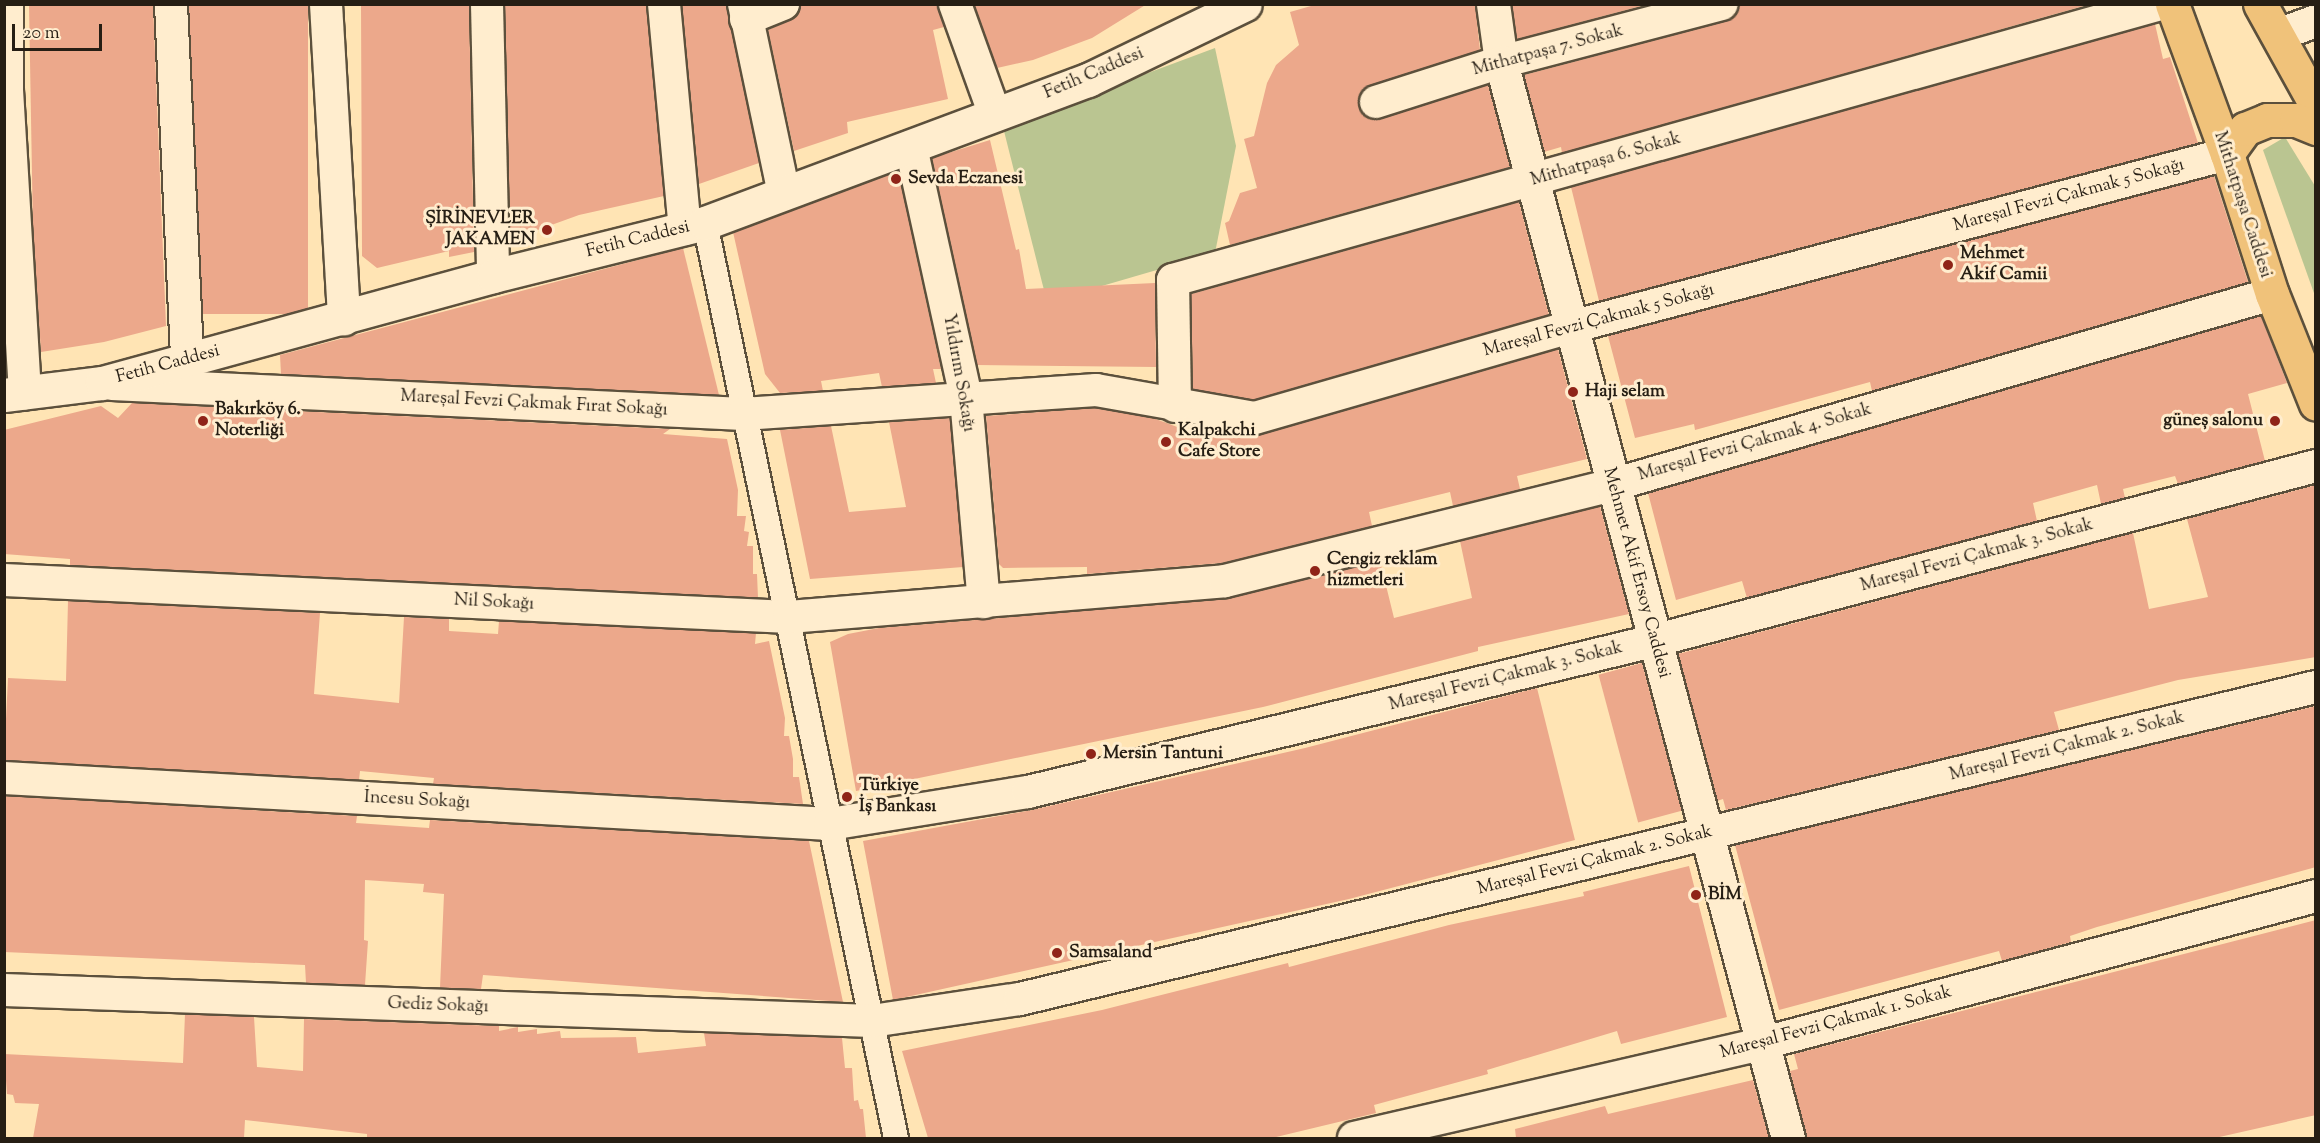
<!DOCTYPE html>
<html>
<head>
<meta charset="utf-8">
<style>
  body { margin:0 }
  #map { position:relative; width:2320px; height:1143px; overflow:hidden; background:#ffe4b4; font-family:"Sorts Mill Goudy",serif }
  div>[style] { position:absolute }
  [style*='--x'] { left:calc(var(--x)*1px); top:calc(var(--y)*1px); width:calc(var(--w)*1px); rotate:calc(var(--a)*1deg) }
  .green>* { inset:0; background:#bac591 }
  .building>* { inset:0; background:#eca88b; transform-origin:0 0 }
  .roads { filter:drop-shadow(2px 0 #5c503c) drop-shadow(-2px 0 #5c503c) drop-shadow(0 2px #5c503c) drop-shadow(0 -2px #5c503c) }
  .pedestrian>* { height:24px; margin:-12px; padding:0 12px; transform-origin:12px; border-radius:12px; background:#ffedce }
  .minor>* { height:32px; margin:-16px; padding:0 16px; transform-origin:16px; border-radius:16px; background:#ffedce }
  .tertiary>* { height:33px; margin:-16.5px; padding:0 16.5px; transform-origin:16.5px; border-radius:16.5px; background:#ffedce }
  .primary>* { height:33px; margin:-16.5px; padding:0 16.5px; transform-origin:16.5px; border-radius:16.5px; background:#f0c27a }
  .dots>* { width:16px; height:16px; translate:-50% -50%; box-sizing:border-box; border:3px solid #ffedce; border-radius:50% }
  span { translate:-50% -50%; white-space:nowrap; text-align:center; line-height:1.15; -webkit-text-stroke:6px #ffedce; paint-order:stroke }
  .street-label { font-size:18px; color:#261e14 }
  .poi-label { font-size:18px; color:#261e14; font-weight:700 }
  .left { translate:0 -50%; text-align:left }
  .right { translate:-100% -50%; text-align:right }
  .frame { position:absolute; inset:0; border:6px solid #261e14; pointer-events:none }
  .scale { position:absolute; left:12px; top:24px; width:90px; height:27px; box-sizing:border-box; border:3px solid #261e14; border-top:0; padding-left:8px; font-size:18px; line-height:21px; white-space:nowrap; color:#261e14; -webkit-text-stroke:4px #ffedce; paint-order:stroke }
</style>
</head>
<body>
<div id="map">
  <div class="green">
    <div style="clip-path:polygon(1215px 48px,1236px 146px,1215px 253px,1047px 302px,1003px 127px)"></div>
    <div style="clip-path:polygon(2285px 137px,2315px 186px,2315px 296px,2263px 150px)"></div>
  </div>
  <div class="building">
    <div style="clip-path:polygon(29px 4px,153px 4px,166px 326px,104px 342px,41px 352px,33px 232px)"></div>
    <div style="left:189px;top:4px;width:119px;height:310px"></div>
    <div style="clip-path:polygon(361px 4px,469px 4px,474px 252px,449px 257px,449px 251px,377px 268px,362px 256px)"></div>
    <div style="clip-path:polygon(505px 4px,646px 4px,664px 196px,579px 215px,510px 240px)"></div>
    <div style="clip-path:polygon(682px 4px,726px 4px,759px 163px,699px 184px)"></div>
    <div style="clip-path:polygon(802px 4px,938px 4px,944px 27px,933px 30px,948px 99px,847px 122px,848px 133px,794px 151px,768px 30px,790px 20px)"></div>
    <div style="clip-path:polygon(974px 4px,1147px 4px,1092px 38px,1033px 60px,997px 68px)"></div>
    <div style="clip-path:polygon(1318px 4px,1475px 4px,1480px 50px,1371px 85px,1362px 90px,1359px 107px,1364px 116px,1381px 119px,1488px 85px,1510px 167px,1230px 245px,1225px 223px,1229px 221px,1240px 193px,1257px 188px,1244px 139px,1254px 136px,1267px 83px,1276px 65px,1299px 45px,1290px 12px)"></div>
    <div style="clip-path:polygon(1512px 4px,1649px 4px,1517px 39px)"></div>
    <div style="clip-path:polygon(1739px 4px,2091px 4px,1562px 153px,1561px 147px,1544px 152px,1524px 75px,1727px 21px,1735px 16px)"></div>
    <div style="clip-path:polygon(2155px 24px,2163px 59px,2170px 57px,2198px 143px,1599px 301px,1571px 187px)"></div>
    <div style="clip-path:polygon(990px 140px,1016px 250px,1019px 249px,1026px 289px,1155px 283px,1156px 367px,977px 365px,932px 158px)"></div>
    <div style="clip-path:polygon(898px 171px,941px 369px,933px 369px,936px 383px,882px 387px,879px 373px,821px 381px,823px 391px,780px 393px,765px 374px,733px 232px)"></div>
    <div style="clip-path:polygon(2214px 176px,2248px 282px,1872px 391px,1870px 382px,1695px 430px,1694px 424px,1635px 438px,1608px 336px)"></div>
    <div style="clip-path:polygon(1519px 202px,1549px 315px,1254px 400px,1193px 389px,1191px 294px)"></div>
    <div style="clip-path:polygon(683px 248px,719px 395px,281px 374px,280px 355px)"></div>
    <div style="clip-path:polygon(2261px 316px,2287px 383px,2248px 394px,2265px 461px,2178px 484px,2175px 476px,2123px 489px,2125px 498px,2101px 504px,2097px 485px,2033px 503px,2037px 521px,1747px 598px,1742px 581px,1676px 600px,1648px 493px)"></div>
    <div style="clip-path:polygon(1558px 349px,1587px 459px,1517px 476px,1520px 489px,1453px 506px,1450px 492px,1369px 512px,1372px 526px,1222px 563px,1087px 574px,1087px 567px,1003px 568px,999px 564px,986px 416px,1095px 408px,1153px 418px,1196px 434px,1195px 426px,1259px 435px)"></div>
    <div style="clip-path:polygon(132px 403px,670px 429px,663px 434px,727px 439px,738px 490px,737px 516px,746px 516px,744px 531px,749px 532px,747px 546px,753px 546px,753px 574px,757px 574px,758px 598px,70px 565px,70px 559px,4px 554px,4px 430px,101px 406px,118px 418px)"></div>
    <div style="clip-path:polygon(950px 418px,963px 567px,810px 579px,780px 430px,831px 426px,849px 512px,906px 507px,889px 422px)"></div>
    <div style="clip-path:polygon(2316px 485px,2316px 657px,2178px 680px,2054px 712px,2059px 730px,1726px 810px,1723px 799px,1717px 801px,1678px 654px,2133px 533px,2149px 609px,2208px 597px,2187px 519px)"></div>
    <div style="clip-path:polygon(1600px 506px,1629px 614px,1478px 647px,1478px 651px,1263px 707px,856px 791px,830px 642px,848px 634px,879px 628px,1227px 599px,1380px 561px,1394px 618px,1472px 598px,1460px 541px)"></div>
    <div style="clip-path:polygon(68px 601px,320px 613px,314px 694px,399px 703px,404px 617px,449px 619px,449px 631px,498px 634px,499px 621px,756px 633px,755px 644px,769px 641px,785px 718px,784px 736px,789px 736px,793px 759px,793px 777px,799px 777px,803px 804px,433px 784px,434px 778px,360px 771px,359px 780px,4px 760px,8px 678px,66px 681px)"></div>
    <div style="left:1642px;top:663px;width:153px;height:45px;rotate:75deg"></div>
    <div style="clip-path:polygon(1537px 688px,1575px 840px,1349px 899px,893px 1000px,863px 841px,1032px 810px,1305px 748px)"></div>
    <div style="clip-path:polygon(2316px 706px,2316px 867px,2097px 927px,2070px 936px,2071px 942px,2002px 961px,1999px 951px,1779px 1010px,1735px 845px)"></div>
    <div style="clip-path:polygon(4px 796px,357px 816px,356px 823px,429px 828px,430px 820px,809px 841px,843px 1002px,483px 975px,481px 989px,440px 988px,444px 894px,423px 892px,424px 884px,365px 880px,364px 940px,368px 941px,365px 985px,306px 983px,305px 965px,4px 952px)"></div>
    <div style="clip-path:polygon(1689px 866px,1727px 1017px,1621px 1044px,1617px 1031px,1487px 1070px,1488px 1074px,1374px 1105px,1376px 1113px,1272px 1138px,928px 1138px,902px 1051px,1102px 1010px,1288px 963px,1289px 967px,1449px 925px,1584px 896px,1583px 892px)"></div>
    <div style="clip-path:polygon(2316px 920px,2316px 1115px,2215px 1138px,1806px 1138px,1790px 1071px,1798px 1069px,1794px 1054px)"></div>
    <div style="clip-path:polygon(185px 1014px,254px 1017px,257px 1067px,303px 1071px,304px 1019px,499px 1026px,499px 1031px,518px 1027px,518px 1032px,537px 1029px,537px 1034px,560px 1031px,561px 1038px,636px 1037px,638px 1053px,706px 1046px,704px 1033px,842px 1038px,845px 1068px,852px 1068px,854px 1101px,858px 1100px,860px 1109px,863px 1109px,866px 1138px,367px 1138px,367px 1134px,245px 1120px,244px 1138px,33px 1138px,39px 1104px,15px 1103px,13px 1095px,7px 1094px,4px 1054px,183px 1063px)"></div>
    <div style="clip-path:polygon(1753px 1080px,1769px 1138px,1516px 1138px,1515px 1129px,1605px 1106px,1608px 1114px)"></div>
  </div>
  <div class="roads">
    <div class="pedestrian">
      <div style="--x:705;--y:223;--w:935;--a:78.21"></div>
    </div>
    <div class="minor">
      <div style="--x:7;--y:4;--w:86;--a:90"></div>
      <div style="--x:7;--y:90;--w:304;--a:86.6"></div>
      <div style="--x:171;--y:4;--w:354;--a:87.4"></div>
      <div style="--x:326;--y:4;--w:316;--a:86.7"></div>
      <div style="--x:487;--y:4;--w:272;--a:88.7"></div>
      <div style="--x:664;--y:4;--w:226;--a:84.7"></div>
      <div style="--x:744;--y:4;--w:193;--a:78.1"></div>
      <div style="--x:955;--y:4;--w:118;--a:70.2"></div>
      <div style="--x:746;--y:19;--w:40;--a:-22"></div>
      <div style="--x:2278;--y:35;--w:40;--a:-20.2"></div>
      <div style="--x:1376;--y:102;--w:131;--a:-17.7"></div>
      <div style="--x:1501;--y:62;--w:228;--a:-14.7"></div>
      <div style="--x:911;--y:147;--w:257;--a:77.6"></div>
      <div style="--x:966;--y:398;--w:205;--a:85"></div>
      <div style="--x:112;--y:384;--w:632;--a:2.72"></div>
      <div style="--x:743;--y:414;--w:354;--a:-3.9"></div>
      <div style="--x:1096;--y:390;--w:161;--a:10"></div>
      <div style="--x:1255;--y:418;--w:329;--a:-16.1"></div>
      <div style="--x:1571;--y:327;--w:678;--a:-14.77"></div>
      <div style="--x:1175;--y:406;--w:126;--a:-90.9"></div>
      <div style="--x:1173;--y:280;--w:1025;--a:-15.62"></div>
      <div style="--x:4;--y:580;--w:786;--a:2.7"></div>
      <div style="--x:789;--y:617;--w:437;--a:-4.7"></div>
      <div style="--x:1225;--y:581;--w:399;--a:-13.9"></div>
      <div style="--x:1612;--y:485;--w:687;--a:-16.14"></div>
      <div style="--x:4;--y:778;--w:827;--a:3.19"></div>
      <div style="--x:830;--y:824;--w:201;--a:-9.2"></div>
      <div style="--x:1028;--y:792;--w:643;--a:-13.58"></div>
      <div style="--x:1653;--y:641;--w:686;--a:-14.79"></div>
      <div style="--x:4;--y:990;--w:869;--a:2.05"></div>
      <div style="--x:872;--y:1021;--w:150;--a:-8.5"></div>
      <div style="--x:1020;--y:999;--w:1333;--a:-13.54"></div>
      <div style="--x:1354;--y:1138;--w:417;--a:-13"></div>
      <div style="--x:1760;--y:1044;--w:575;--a:-14.91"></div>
    </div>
    <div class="tertiary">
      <div style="--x:1493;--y:4;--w:59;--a:82.1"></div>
      <div style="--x:1501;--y:62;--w:1114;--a:75.07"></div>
      <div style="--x:4;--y:395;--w:99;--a:-7"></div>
      <div style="--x:102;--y:383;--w:405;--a:-15.3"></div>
      <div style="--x:493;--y:276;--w:219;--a:-14"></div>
      <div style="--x:705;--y:223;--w:409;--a:-20.5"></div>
      <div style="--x:1088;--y:80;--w:174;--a:-25.8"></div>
    </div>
    <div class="primary">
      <div style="--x:2172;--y:4;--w:160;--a:69.9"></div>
      <div style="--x:2227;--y:154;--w:147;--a:72.2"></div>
      <div style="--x:2272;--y:294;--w:118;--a:68.2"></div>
      <div style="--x:2260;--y:4;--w:115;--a:61"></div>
      <div style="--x:2227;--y:154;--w:31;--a:-54"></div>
      <div style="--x:2245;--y:129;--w:24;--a:-22"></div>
      <div style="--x:2267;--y:120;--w:29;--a:0"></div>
      <div style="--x:2296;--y:120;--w:22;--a:22"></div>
    </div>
  </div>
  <div class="dots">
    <div style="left:896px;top:179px;background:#8f2418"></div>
    <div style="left:547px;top:230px;background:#8f2418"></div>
    <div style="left:1948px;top:265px;background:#8f2418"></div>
    <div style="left:1573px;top:392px;background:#8f2418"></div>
    <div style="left:203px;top:421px;background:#8f2418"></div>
    <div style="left:2275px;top:421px;background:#8f2418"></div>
    <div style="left:1166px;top:442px;background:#8f2418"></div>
    <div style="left:1315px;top:571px;background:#8f2418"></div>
    <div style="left:1091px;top:754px;background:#8f2418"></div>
    <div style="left:847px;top:797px;background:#8f2418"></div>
    <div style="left:1696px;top:895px;background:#8f2418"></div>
    <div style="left:1057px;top:953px;background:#8f2418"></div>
  </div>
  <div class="street-label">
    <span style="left:1548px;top:51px;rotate:-15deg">Mithatpaşa 7. Sokak</span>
    <span style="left:1094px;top:74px;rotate:-23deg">Fetih Caddesi</span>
    <span style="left:1606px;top:160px;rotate:-16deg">Mithatpaşa 6. Sokak</span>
    <span style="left:2069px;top:196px;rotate:-15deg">Mareşal Fevzi Çakmak 5 Sokağı</span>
    <span style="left:2242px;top:205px;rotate:72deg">Mithatpaşa Caddesi</span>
    <span style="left:638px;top:240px;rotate:-14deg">Fetih Caddesi</span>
    <span style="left:1599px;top:321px;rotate:-15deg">Mareşal Fevzi Çakmak 5 Sokağı</span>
    <span style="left:168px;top:365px;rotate:-15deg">Fetih Caddesi</span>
    <span style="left:958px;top:373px;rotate:80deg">Yıldırım Sokağı</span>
    <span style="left:534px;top:404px;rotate:3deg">Mareşal Fevzi Çakmak Fırat Sokağı</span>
    <span style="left:1755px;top:443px;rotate:-16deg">Mareşal Fevzi Çakmak 4. Sokak</span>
    <span style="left:1977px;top:556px;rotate:-15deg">Mareşal Fevzi Çakmak 3. Sokak</span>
    <span style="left:1636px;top:573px;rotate:75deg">Mehmet Akif Ersoy Caddesi</span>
    <span style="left:494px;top:603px;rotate:3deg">Nil Sokağı</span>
    <span style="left:1506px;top:677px;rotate:-14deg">Mareşal Fevzi Çakmak 3. Sokak</span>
    <span style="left:2067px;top:747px;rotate:-14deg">Mareşal Fevzi Çakmak 2. Sokak</span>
    <span style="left:417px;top:801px;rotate:3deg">İncesu Sokağı</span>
    <span style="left:1595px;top:861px;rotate:-14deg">Mareşal Fevzi Çakmak 2. Sokak</span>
    <span style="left:438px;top:1006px;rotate:2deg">Gediz Sokağı</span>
    <span style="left:1836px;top:1023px;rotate:-15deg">Mareşal Fevzi Çakmak 1. Sokak</span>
  </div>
  <div class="poi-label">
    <span class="left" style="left:908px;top:179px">Sevda Eczanesi</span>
    <span class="right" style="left:535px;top:230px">ŞİRİNEVLER<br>JAKAMEN</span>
    <span class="left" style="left:1960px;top:265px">Mehmet<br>Akif Camii</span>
    <span class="left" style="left:1585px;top:392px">Haji selam</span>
    <span class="left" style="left:215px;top:421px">Bakırköy 6.<br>Noterliği</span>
    <span class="right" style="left:2263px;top:421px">güneş salonu</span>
    <span class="left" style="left:1178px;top:442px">Kalpakchi<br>Cafe Store</span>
    <span class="left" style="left:1327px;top:571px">Cengiz reklam<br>hizmetleri</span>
    <span class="left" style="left:1103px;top:754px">Mersin Tantuni</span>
    <span class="left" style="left:859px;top:797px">Türkiye<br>İş Bankası</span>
    <span class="left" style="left:1708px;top:895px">BİM</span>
    <span class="left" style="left:1069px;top:953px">Samsaland</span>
  </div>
  <div class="frame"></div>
  <div class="scale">20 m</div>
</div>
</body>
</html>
